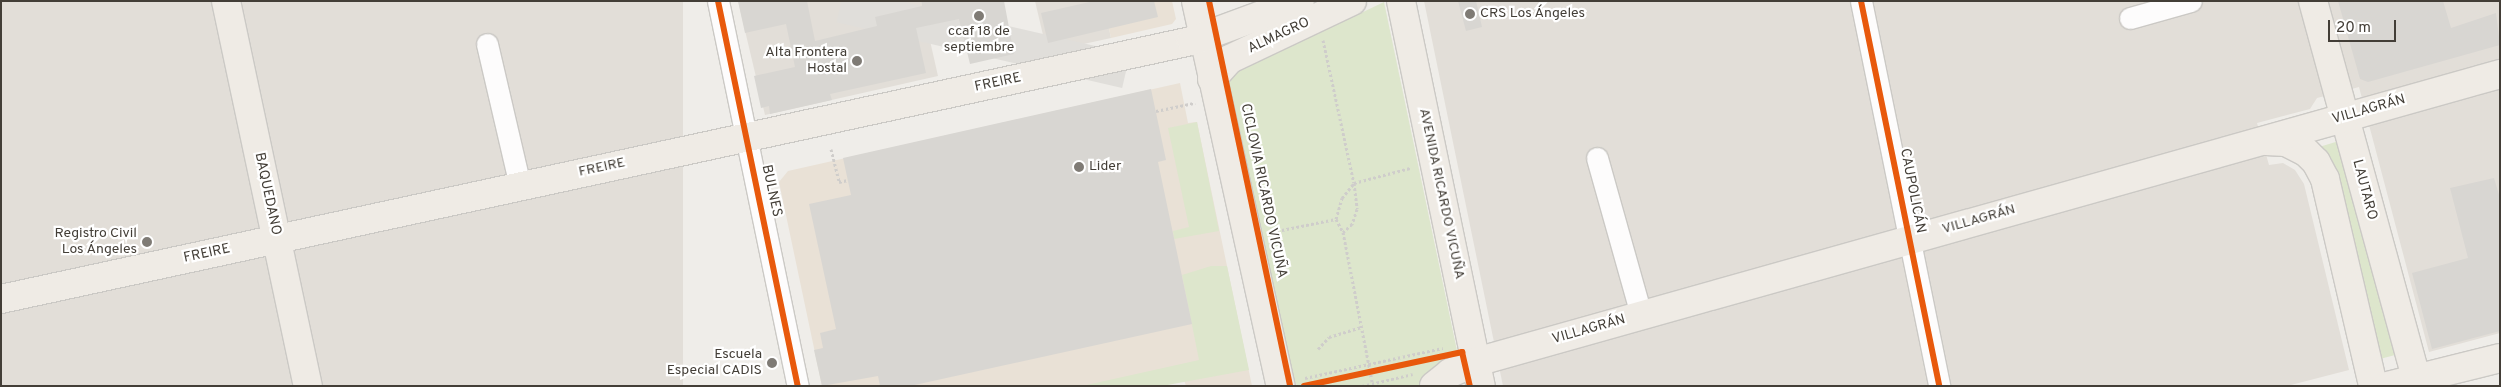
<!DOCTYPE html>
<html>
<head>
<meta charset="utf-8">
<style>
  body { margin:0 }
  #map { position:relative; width:2501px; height:387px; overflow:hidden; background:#efede9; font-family:Overpass,sans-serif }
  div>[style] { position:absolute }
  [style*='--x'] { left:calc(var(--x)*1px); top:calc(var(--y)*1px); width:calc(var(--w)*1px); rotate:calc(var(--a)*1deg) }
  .residential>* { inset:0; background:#e2ded8; transform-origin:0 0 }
  .commercial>* { inset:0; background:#e9e1d6 }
  .green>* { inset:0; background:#dde6cc }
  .parking>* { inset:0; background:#e0deda; transform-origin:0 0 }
  .building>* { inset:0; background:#d8d6d2 }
  .path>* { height:3px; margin-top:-1.5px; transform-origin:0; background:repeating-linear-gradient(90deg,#cfcdcb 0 2.5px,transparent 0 5px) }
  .roads { filter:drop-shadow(1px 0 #cbc9c5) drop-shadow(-1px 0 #cbc9c5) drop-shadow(0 1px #cbc9c5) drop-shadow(0 -1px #cbc9c5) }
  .minor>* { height:21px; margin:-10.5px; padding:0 10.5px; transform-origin:10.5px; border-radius:10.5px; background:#fdfcfc }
  .major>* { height:28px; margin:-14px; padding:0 14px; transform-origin:14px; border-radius:14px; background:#efebe5 }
  .cycleway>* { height:6px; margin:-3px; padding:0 3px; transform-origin:3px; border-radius:3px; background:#e8590c }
  .dots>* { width:14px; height:14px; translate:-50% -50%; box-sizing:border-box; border:2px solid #fff; border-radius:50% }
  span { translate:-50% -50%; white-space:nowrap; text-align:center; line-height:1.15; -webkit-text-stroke:4.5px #fff; paint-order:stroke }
  .poi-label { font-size:14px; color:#433e37 }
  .left { translate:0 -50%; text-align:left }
  .right { translate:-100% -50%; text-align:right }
  .street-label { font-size:14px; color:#433e37 }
  .frame { position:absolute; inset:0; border:2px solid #433e37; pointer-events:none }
  .scale { position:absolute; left:2328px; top:20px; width:68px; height:22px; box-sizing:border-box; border:2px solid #433e37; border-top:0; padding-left:6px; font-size:15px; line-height:18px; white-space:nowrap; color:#433e37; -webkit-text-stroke:4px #fff; paint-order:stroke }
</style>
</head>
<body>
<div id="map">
  <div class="residential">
    <div style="left:1px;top:1px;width:682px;height:385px"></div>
    <div style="clip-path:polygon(738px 1px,921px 1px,938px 76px,765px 115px)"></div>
    <div style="clip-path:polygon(1035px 1px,1103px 1px,1111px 38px,1047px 52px)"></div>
    <div style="clip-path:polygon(1424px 1px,2500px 1px,2500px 333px,2429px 352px,2359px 87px,2317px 98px,2310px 109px,2257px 123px,2269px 165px,2283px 163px,2295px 170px,2304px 184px,2349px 370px,2287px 386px,1503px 386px)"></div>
  </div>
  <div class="commercial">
    <div style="clip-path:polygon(1103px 1px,1172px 1px,1176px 19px,1172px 24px,1111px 38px)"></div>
    <div style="clip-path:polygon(1180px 83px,1188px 123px,1197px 122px,1252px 386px,1186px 386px,1184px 380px,1162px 386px,822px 386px,779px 182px,788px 171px)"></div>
  </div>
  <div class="green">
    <div style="clip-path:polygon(1384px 2px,1460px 365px,1430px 386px,1297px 386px,1289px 370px,1225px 78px)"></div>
    <div style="clip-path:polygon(1197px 122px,1219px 231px,1174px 239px,1173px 231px,1189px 227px,1168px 128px)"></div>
    <div style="clip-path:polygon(2339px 141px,2395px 355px,2380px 359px,2340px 182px,2329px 157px,2319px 147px)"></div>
    <div style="clip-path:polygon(1211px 266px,1227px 266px,1249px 370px,1162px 386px,1082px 386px,1199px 360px,1182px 275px)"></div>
  </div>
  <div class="parking">
    <div style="left:1130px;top:54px;width:35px;height:293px;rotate:103deg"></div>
  </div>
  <div class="building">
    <div style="clip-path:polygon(738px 1px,807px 1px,815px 41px,877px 26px,875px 17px,922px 6px,921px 1px,1004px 1px,1014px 54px,970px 64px,959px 19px,916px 28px,926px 73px,830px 94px,832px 100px,770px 114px,769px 106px,761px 108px,754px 76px,795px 67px,786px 24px,745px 33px)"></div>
    <div style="clip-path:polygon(1094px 1px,1154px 1px,1158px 17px,1048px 43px,1041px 13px)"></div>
    <div style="clip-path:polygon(1458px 1px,1476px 1px,1482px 27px,1466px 31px)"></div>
    <div style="clip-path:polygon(2338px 1px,2443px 1px,2451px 28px,2496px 13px,2500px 45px,2368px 82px,2360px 79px)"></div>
    <div style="clip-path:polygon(1151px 89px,1166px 160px,1158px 162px,1192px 324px,910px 386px,880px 386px,878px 376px,822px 386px,814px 350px,823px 348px,820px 333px,836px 329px,809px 204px,851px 195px,843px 158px)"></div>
    <div style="clip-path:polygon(2494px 178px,2500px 198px,2500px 331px,2432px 349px,2412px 273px,2468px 258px,2450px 188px)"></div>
  </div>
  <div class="path">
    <div style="--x:1323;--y:40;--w:146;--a:77.8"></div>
    <div style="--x:1354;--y:183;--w:58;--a:-15"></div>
    <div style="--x:1156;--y:111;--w:40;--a:-12"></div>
    <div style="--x:831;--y:149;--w:34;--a:76"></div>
    <div style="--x:839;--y:182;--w:9;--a:-13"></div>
    <div style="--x:1336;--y:219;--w:22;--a:-74"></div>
    <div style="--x:1342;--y:198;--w:19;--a:-51"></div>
    <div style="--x:1354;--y:183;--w:26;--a:83"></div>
    <div style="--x:1357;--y:209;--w:16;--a:108"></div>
    <div style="--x:1352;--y:224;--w:12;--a:138"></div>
    <div style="--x:1272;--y:232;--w:65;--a:-11.5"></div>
    <div style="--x:1336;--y:219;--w:15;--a:62"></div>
    <div style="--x:1343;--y:232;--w:157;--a:79"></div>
    <div style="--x:1318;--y:349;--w:16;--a:-47"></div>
    <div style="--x:1329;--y:337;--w:34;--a:-17"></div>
    <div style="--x:1305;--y:378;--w:141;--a:-12.3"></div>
    <div style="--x:1362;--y:386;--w:52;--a:-13.2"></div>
  </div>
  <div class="roads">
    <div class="minor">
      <div style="--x:718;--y:1;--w:393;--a:78.3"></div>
      <div style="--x:1861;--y:1;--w:393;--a:78.5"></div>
      <div style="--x:2130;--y:18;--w:63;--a:-15.6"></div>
      <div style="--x:487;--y:44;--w:146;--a:76.9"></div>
      <div style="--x:1597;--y:158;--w:163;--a:74.3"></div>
    </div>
    <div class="major">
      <div style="--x:226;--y:1;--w:394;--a:78"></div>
      <div style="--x:1196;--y:1;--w:394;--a:77.6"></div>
      <div style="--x:1401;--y:1;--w:393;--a:78.3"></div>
      <div style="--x:2313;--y:1;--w:399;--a:74.7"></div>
      <div style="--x:1212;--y:79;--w:27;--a:-48"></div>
      <div style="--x:1230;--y:59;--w:135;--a:-25.4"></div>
      <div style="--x:2266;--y:141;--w:20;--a:3"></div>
      <div style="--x:2286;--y:142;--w:22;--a:27"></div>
      <div style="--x:2306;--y:152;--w:14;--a:45"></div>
      <div style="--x:2316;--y:162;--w:19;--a:62"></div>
      <div style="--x:2325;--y:179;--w:212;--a:76.9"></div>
      <div style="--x:1;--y:299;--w:1218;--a:-12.23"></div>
      <div style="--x:1191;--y:41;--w:116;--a:-20.2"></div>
      <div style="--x:1434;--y:386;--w:21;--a:-39"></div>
      <div style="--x:1450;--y:373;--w:28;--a:-23"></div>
      <div style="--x:1476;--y:362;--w:1064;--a:-15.71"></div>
      <div style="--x:2387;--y:386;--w:116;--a:-13.9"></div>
    </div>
  </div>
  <div class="cycleway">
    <div style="--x:718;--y:1;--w:393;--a:78.3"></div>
    <div style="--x:1209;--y:1;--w:393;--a:78.1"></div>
    <div style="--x:1861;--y:1;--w:393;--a:78.5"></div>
    <div style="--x:1304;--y:386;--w:162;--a:-12.1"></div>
    <div style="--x:1462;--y:352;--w:35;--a:77"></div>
  </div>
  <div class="dots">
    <div style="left:1470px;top:14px;background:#7f7b75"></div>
    <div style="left:979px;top:16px;background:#7f7b75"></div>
    <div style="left:857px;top:61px;background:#7f7b75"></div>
    <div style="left:1079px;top:167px;background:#7f7b75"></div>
    <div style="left:147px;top:242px;background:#7f7b75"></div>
    <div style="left:772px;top:363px;background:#7f7b75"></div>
  </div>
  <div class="poi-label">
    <span class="left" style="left:1480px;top:14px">CRS Los Ángeles</span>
    <span style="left:979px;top:40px">ccaf 18 de<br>septiembre</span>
    <span class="right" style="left:847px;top:61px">Alta Frontera<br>Hostal</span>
    <span class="left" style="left:1089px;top:167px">Lider</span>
    <span class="right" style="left:137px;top:242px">Registro Civil<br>Los Ángeles</span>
    <span class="right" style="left:762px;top:363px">Escuela<br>Especial CADIS</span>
  </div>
  <div class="street-label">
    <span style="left:1279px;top:36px;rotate:-25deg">ALMAGRO</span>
    <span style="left:998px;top:83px;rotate:-12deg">FREIRE</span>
    <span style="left:2369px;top:110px;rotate:-16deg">VILLAGRÁN</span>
    <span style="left:602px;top:168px;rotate:-12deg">FREIRE</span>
    <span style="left:2364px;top:190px;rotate:75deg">LAUTARO</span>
    <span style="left:771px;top:191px;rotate:78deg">BULNES</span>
    <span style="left:1263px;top:191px;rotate:78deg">CICLOVIA RICARDO VICUÑA</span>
    <span style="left:1912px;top:191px;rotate:79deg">CAUPOLICÁN</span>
    <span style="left:267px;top:194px;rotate:78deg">BAQUEDANO</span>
    <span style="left:1441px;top:194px;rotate:78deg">AVENIDA RICARDO VICUÑA</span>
    <span style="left:1979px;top:220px;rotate:-16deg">VILLAGRÁN</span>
    <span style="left:207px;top:254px;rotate:-12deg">FREIRE</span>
    <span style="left:1589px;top:330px;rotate:-16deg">VILLAGRÁN</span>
  </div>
  <div class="frame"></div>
  <div class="scale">20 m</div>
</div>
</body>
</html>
